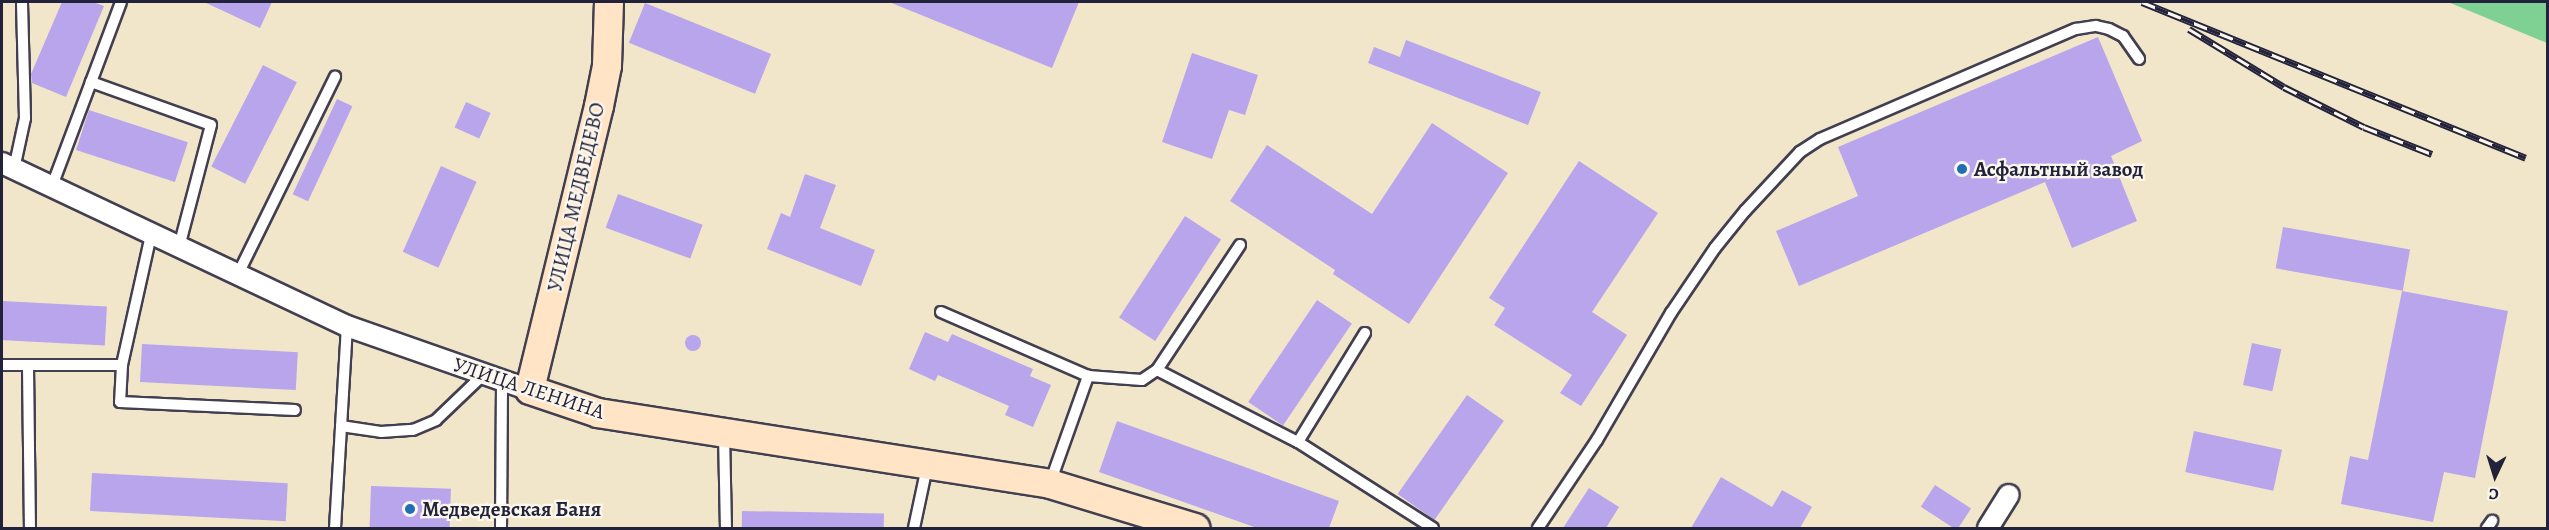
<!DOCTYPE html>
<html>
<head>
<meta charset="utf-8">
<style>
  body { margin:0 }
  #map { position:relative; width:2549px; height:530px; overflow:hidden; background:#f2e6ca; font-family:Alegreya,serif }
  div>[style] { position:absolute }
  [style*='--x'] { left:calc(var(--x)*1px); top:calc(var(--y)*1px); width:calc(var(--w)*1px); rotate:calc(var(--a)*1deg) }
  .green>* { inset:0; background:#7ed193 }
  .building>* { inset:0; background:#b8a5ec; transform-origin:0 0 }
  .round { border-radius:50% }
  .roads { filter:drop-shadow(2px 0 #413f50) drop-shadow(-2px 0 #413f50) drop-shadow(0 2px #413f50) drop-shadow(0 -2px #413f50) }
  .lane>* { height:10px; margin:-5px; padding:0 5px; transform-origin:5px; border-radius:5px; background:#fff }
  .street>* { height:20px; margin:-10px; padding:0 10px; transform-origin:10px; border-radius:10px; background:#fff }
  .secondary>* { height:28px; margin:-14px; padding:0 14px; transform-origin:14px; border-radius:14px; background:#ffe4c6 }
  .rail>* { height:7px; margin-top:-3.5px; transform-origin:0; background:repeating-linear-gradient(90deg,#fbf7ec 0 14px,#22223b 0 28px); box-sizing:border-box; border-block:2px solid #22223b }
  .dots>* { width:16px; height:16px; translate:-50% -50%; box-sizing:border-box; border:3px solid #fbf7ec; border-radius:50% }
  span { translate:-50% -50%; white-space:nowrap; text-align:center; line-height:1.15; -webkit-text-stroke:4.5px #fbf7ec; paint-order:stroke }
  .poi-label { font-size:21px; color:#22223b; font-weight:700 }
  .left { translate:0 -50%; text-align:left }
  .street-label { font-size:21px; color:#22223b }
  .frame { position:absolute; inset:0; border:3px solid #22223b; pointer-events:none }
  .north { position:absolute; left:2465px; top:446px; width:60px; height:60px; -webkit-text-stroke:4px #fbf7ec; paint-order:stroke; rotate:184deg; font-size:16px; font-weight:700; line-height:24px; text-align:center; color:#22223b }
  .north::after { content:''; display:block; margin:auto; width:21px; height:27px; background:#22223b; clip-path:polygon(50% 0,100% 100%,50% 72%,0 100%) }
</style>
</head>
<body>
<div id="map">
  <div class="green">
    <div style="clip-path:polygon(2448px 2px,2547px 2px,2547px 43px)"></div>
  </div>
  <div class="building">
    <div style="clip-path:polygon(62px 2px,93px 2px,104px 6px,66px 97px,32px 83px,31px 74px)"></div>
    <div style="clip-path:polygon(204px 2px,272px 2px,260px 28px)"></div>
    <div style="clip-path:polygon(889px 2px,1079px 2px,1052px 68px)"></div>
    <div style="left:645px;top:3px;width:136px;height:43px;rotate:22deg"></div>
    <div style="clip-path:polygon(2098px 37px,2142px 141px,2111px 156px,2137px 221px,2072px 248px,2045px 182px,1799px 286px,1776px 231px,1858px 196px,1838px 147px)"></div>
    <div style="clip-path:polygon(1406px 40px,1541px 92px,1528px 125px,1368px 63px,1374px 47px,1400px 57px)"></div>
    <div style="clip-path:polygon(1192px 53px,1258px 75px,1245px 115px,1229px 110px,1212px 159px,1162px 142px)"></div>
    <div style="left:263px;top:65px;width:38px;height:114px;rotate:27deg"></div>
    <div style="left:337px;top:99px;width:17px;height:105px;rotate:25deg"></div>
    <div style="left:466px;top:102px;width:27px;height:28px;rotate:24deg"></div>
    <div style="left:89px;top:110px;width:104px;height:42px;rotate:18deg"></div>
    <div style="clip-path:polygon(1432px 123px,1508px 173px,1409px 324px,1333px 274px,1335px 270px,1230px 201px,1267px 145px,1372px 214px)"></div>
    <div style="clip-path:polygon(1579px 161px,1658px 213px,1592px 312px,1627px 335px,1581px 406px,1560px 393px,1572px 375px,1494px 325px,1505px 308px,1489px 298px)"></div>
    <div style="left:441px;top:166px;width:39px;height:94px;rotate:24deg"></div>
    <div style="clip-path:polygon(805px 174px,836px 185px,820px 228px,875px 250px,861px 286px,767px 249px,781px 213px,790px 217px)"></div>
    <div style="left:618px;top:194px;width:90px;height:36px;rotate:20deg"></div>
    <div style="left:1185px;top:216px;width:43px;height:121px;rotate:33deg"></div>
    <div style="left:2283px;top:227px;width:129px;height:42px;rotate:10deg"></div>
    <div style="clip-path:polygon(2402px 291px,2508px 311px,2475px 478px,2444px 472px,2433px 522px,2341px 504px,2350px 456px,2368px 460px)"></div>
    <div style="left:1317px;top:300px;width:42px;height:123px;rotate:34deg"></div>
    <div style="left:2px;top:301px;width:105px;height:39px;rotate:3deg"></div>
    <div style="clip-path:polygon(925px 332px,948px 342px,952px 334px,1033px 369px,1030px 376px,1051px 385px,1033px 427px,1005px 415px,1009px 406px,938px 375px,935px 381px,909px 369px)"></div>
    <div class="round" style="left:685px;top:335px;width:16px;height:16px"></div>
    <div style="left:2252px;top:343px;width:30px;height:43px;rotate:12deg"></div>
    <div style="left:142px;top:344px;width:156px;height:38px;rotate:3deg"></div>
    <div style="left:1467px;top:395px;width:45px;height:121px;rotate:35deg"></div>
    <div style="clip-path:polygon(1117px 421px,1339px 501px,1329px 528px,1257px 528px,1099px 472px)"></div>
    <div style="left:2194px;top:431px;width:90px;height:42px;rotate:12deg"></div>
    <div style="left:92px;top:473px;width:196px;height:38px;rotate:3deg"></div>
    <div style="clip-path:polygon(1721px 477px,1772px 507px,1782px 490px,1812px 507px,1800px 528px,1691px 528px)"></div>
    <div style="left:1935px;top:485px;width:43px;height:26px;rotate:33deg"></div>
    <div style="left:371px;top:486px;width:80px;height:42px;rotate:2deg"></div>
    <div style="clip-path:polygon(1589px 488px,1619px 507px,1606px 528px,1563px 528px)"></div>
    <div style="left:742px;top:511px;width:142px;height:17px;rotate:1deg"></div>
  </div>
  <div class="roads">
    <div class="lane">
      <div style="--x:91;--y:82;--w:85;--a:-69.4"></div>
      <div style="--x:14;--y:169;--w:52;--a:-77.8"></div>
      <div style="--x:25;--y:118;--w:116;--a:-91.5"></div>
      <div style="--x:52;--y:186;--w:111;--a:-69.4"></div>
      <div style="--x:91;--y:82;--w:127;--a:19.7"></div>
      <div style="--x:211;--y:125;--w:126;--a:104.7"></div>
      <div style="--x:151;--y:235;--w:133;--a:102.6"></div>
      <div style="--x:122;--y:365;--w:37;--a:93"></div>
      <div style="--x:120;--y:402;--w:175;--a:2.6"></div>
      <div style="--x:1240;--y:245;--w:150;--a:123.6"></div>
      <div style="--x:1157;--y:370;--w:158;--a:27.1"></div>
      <div style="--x:1298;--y:442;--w:160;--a:32.5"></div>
      <div style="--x:238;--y:274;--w:220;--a:-63.8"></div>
      <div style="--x:941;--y:312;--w:160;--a:23.5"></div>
      <div style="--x:1088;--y:376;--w:54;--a:4.2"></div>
      <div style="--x:1142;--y:380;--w:18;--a:-34"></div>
      <div style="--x:2;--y:365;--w:120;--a:0"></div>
      <div style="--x:28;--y:367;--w:161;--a:89.3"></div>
      <div style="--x:341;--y:426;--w:40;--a:8.5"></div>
      <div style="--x:381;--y:432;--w:32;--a:-4"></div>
      <div style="--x:413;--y:430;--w:25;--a:-23"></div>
      <div style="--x:436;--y:420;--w:66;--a:-43.8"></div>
      <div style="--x:724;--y:434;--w:94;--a:88.8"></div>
      <div style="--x:1298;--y:442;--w:128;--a:-58.4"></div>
      <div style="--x:1050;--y:483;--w:114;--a:-70.4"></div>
      <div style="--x:335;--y:528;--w:202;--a:-86.6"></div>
      <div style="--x:501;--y:528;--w:147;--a:-89.6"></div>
      <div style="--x:914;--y:528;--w:62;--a:-78"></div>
      <div style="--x:1538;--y:528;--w:106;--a:-56.2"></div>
      <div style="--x:1597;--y:440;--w:147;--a:-59.8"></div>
      <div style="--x:1671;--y:313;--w:78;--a:-55.9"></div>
      <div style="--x:1715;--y:248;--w:48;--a:-51"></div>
      <div style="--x:1745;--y:211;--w:81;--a:-47"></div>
      <div style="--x:1800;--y:152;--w:24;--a:-33"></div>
      <div style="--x:1820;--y:139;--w:279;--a:-23.3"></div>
      <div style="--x:2076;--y:29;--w:20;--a:-9"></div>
      <div style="--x:2096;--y:26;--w:13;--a:13"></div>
      <div style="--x:2109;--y:29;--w:16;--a:27"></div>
      <div style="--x:2123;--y:36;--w:28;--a:55"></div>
      <div style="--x:2487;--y:528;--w:9;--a:-54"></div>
    </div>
    <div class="street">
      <div style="--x:2;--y:163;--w:382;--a:25.3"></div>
      <div style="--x:347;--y:326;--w:194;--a:19.3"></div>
      <div style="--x:1988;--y:528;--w:39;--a:-58"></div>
    </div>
    <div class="secondary">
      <div style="--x:609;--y:2;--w:64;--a:91.8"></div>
      <div style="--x:607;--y:66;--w:41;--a:101.3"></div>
      <div style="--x:599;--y:106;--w:292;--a:103.7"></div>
      <div style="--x:530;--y:390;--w:72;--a:18.7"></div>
      <div style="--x:598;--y:413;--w:458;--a:8.9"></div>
      <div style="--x:1050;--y:484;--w:152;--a:16.9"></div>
    </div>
  </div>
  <div class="rail">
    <div style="--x:2142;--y:2;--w:414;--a:22.1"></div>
    <div style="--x:2189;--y:29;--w:111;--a:31.4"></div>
    <div style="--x:2284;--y:87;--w:89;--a:26.6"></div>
    <div style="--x:2364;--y:127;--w:73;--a:21.7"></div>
  </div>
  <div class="dots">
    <div style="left:1962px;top:169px;background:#1f6fb2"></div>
    <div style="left:410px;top:509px;background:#1f6fb2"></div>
  </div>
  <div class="poi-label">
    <span class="left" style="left:1974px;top:169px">Асфальтный завод</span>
    <span class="left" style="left:422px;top:509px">Медведевская Баня</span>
  </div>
  <div class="street-label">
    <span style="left:576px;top:197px;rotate:-77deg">УЛИЦА МЕДВЕДЕВО</span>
    <span style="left:529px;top:388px;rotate:18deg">УЛИЦА ЛЕНИНА</span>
  </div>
  <div class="frame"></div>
  <div class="north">С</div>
</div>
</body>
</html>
